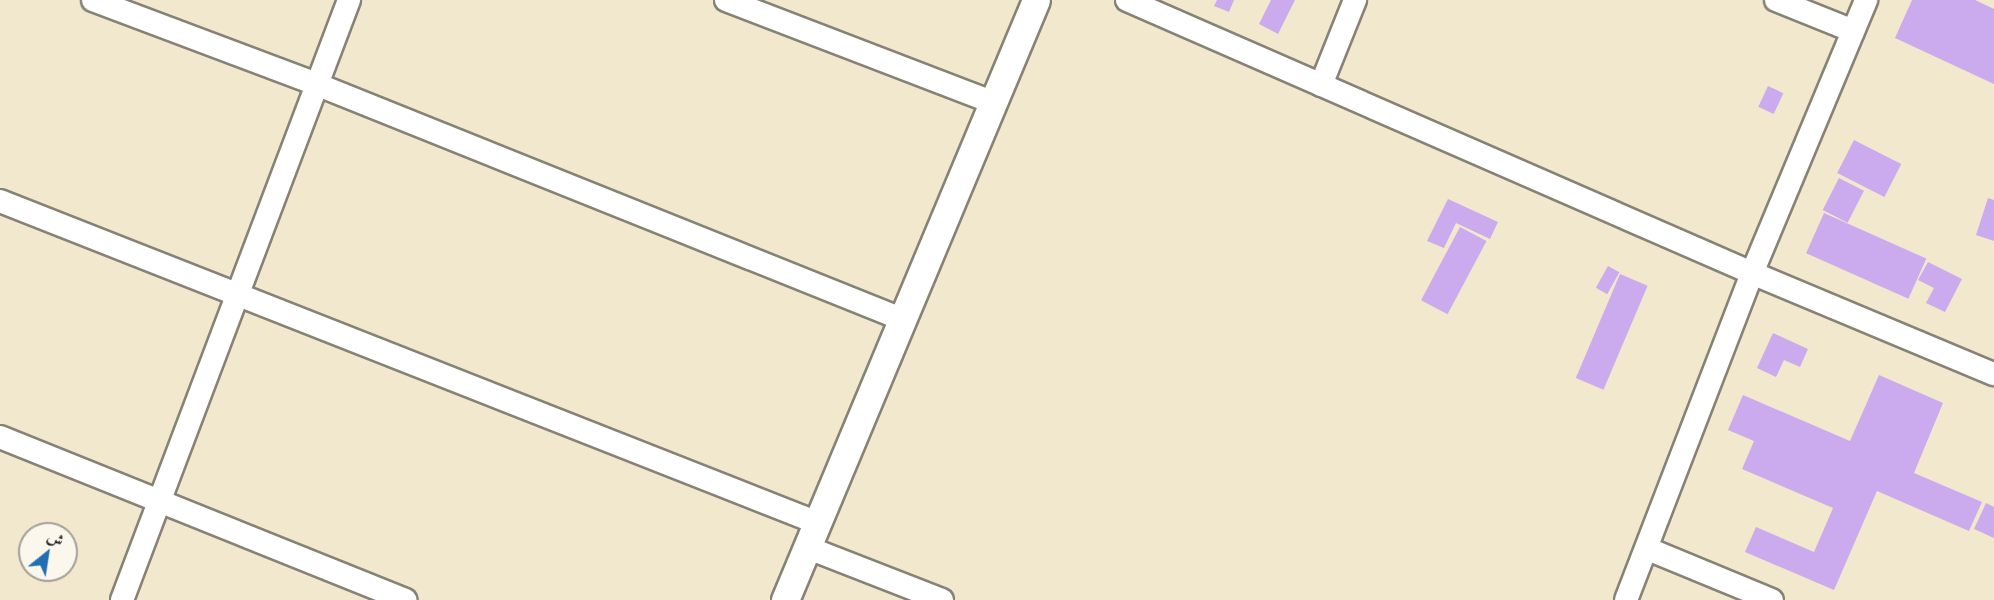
<!DOCTYPE html>
<html>
<head>
<meta charset="utf-8">
<style>
  body { margin:0 }
  #map { position:relative; width:1994px; height:600px; overflow:hidden; background:#f1e8ce; font-family:"Gentium Book Plus",Amiri,serif }
  div>[style] { position:absolute }
  [style*='--x'] { left:calc(var(--x)*1px); top:calc(var(--y)*1px); width:calc(var(--w)*1px); rotate:calc(var(--a)*1deg) }
  .building>* { inset:0; background:#cbabed; transform-origin:0 0 }
  .roads { filter:drop-shadow(2px 0 #868275) drop-shadow(-2px 0 #868275) drop-shadow(0 2px #868275) drop-shadow(0 -2px #868275) }
  .minor>* { height:22px; margin:-11px; padding:0 11px; transform-origin:11px; border-radius:11px; background:#fff }
  .tertiary>* { height:27px; margin:-13.5px; padding:0 13.5px; transform-origin:13.5px; border-radius:13.5px; background:#fff }
  span { translate:-50% -50%; white-space:nowrap; text-align:center; line-height:1.15; -webkit-text-stroke:5px #fbf7ec; paint-order:stroke }
  .north { position:absolute; left:18px; top:522px; width:60px; height:60px; box-sizing:border-box; background:#fbf7ec; border:2px solid #a29f99; border-radius:50%; rotate:30deg; font-size:16px; font-weight:700; line-height:24px; text-align:center; color:#1c1c1c }
  .north::after { content:''; display:block; margin:auto; width:21px; height:27px; background:#1f6fb2; clip-path:polygon(50% 0,100% 100%,50% 72%,0 100%) }
</style>
</head>
<body>
<div id="map">
  <div class="building">
    <div style="clip-path:polygon(1217px 0,1234px 0,1229px 12px,1214px 6px)"></div>
    <div style="clip-path:polygon(1271px 0,1295px 0,1278px 34px,1259px 24px)"></div>
    <div style="clip-path:polygon(1912px 0,1975px 0,1994px 9px,1994px 84px,1895px 38px)"></div>
    <div style="left:1768px;top:86px;width:17px;height:23px;rotate:25deg"></div>
    <div style="left:1854px;top:140px;width:53px;height:37px;rotate:27deg"></div>
    <div style="left:1839px;top:178px;width:28px;height:36px;rotate:27deg"></div>
    <div style="clip-path:polygon(1988px 198px,1994px 200px,1994px 241px,1976px 235px)"></div>
    <div style="clip-path:polygon(1448px 199px,1498px 222px,1490px 239px,1456px 223px,1444px 248px,1427px 241px)"></div>
    <div style="left:1824px;top:213px;width:112px;height:44px;rotate:24deg"></div>
    <div style="left:1460px;top:227px;width:30px;height:83px;rotate:28deg"></div>
    <div style="clip-path:polygon(1928px 262px,1962px 279px,1945px 312px,1926px 303px,1934px 288px,1918px 280px)"></div>
    <div style="left:1608px;top:266px;width:13px;height:25px;rotate:29deg"></div>
    <div style="left:1620px;top:274px;width:30px;height:113px;rotate:23deg"></div>
    <div style="clip-path:polygon(1773px 333px,1808px 349px,1800px 367px,1784px 360px,1776px 377px,1757px 368px)"></div>
    <div style="clip-path:polygon(1879px 375px,1943px 403px,1914px 473px,1982px 502px,1969px 531px,1877px 491px,1834px 590px,1745px 552px,1756px 527px,1814px 552px,1833px 508px,1742px 469px,1754px 441px,1728px 430px,1743px 395px,1850px 441px)"></div>
    <div style="clip-path:polygon(1986px 503px,1994px 507px,1994px 538px,1974px 529px)"></div>
  </div>
  <div class="roads">
    <div class="minor">
      <div style="--x:93;--y:0;--w:238;--a:20.6"></div>
      <div style="--x:316;--y:84;--w:634;--a:21.87"></div>
      <div style="--x:726;--y:0;--w:287;--a:21"></div>
      <div style="--x:1127;--y:0;--w:682;--a:23.6"></div>
      <div style="--x:1752;--y:273;--w:262;--a:22.7"></div>
      <div style="--x:1776;--y:0;--w:83;--a:21.9"></div>
      <div style="--x:1321;--y:85;--w:92;--a:-68.2"></div>
      <div style="--x:0;--y:201;--w:879;--a:21.49"></div>
      <div style="--x:0;--y:437;--w:437;--a:21.9"></div>
      <div style="--x:806;--y:547;--w:146;--a:21.3"></div>
      <div style="--x:1648;--y:549;--w:134;--a:22.4"></div>
      <div style="--x:122;--y:600;--w:642;--a:-69.28"></div>
      <div style="--x:1626;--y:600;--w:350;--a:-68.9"></div>
      <div style="--x:1752;--y:273;--w:296;--a:-67.3"></div>
    </div>
    <div class="tertiary">
      <div style="--x:785;--y:600;--w:650;--a:-67.3"></div>
    </div>
  </div>
  <div class="north">ش</div>
</div>
</body>
</html>
